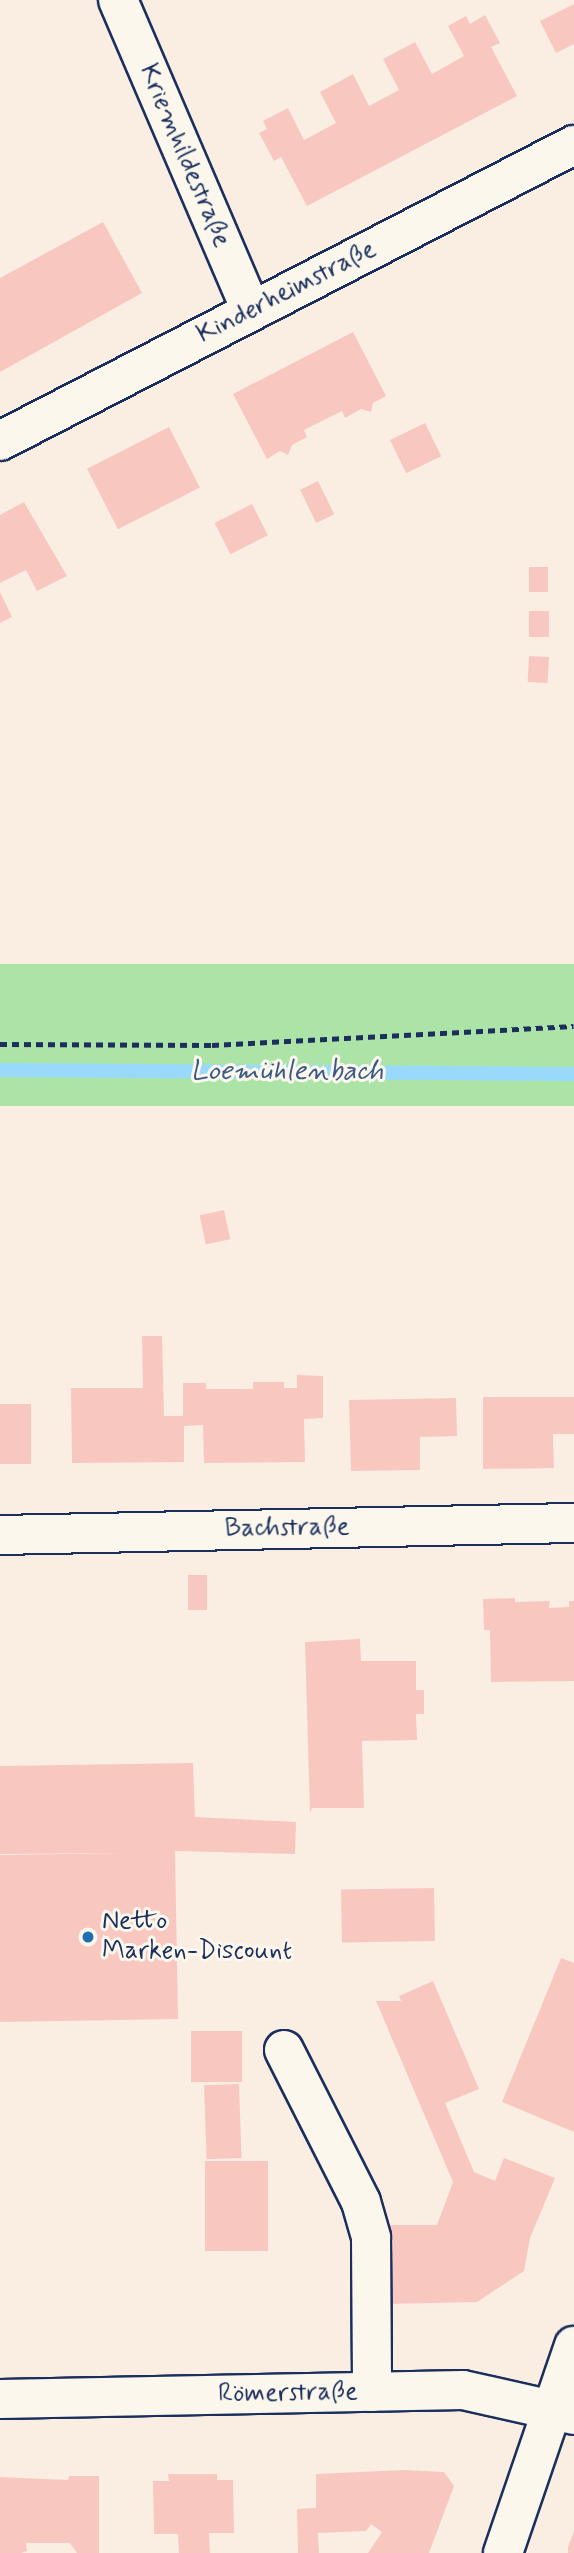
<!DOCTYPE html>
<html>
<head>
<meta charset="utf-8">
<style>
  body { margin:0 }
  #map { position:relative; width:574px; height:2553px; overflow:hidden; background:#faeee3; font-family:Mynerve,sans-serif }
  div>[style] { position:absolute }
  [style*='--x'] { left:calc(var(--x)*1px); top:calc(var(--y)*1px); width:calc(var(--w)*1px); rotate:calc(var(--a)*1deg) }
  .green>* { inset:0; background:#ace4a8; transform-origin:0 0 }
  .stream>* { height:14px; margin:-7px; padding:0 7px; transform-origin:7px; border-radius:7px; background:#99d9fb }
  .building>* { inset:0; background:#f8c8c0; transform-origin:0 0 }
  .path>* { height:4.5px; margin-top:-2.25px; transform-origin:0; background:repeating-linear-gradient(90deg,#1b2f5e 0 7px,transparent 0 12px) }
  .roads { filter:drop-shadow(2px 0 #1b2f5e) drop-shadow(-2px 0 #1b2f5e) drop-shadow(0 2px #1b2f5e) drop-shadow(0 -2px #1b2f5e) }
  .minor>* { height:38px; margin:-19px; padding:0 19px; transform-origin:19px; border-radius:19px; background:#fbf7ec }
  .major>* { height:38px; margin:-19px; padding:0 19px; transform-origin:19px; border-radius:19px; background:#fbf7ec }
  .dots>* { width:19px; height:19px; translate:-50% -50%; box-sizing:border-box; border:4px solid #fbf7ec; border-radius:50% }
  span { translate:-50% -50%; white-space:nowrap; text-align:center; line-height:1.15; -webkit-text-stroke:6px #fbf7ec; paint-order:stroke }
  .street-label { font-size:26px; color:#1b2f5e }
  .poi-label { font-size:26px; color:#1b2f5e }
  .left { translate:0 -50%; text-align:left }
  .water-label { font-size:28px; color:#3a5a85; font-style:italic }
</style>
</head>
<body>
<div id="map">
  <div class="green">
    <div style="left:0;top:964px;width:574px;height:142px"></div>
  </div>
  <div class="stream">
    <div style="--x:0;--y:1070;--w:574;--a:0.4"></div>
  </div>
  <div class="building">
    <div style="clip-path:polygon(574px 4px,574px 44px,556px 53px,540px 21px)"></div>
    <div style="clip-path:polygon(485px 15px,500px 43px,491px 47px,517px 96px,307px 206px,281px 157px,274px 161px,259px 133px,267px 129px,263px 121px,288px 108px,304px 140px,336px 123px,320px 92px,353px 74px,369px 106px,399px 90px,383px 59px,415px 42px,432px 74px,464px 56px,448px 26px,466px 16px,470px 24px)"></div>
    <div style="clip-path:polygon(103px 222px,142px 293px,0 372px,0 278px)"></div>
    <div style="clip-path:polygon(353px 332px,386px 396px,373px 403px,371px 412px,361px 409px,345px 418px,342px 411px,304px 430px,307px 437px,292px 445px,288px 455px,280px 451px,267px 459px,233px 394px)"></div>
    <div style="left:425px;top:423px;width:37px;height:39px;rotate:64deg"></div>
    <div style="left:169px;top:427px;width:68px;height:92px;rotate:63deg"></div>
    <div style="left:318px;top:481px;width:37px;height:20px;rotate:64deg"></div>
    <div style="clip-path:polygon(24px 502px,67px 576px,37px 591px,26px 570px,0 583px,0 515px)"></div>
    <div style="left:252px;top:504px;width:35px;height:42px;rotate:63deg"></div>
    <div style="left:529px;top:567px;width:19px;height:25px"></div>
    <div style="clip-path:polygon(0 592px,12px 617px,0 623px)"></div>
    <div style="left:549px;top:611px;width:26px;height:20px;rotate:90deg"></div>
    <div style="left:529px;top:656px;width:20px;height:26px;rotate:3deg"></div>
    <div style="left:224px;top:1210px;width:30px;height:25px;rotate:78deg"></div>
    <div style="clip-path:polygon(142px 1336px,162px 1336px,164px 1416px,183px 1416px,183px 1383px,206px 1383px,206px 1389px,253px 1389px,253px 1382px,284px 1382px,284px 1388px,297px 1388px,297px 1375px,323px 1376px,323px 1418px,304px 1419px,305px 1462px,204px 1463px,203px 1425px,184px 1426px,184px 1462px,72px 1463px,71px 1388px,143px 1388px)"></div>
    <div style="clip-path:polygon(483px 1397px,574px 1397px,574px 1434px,553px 1434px,554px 1468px,483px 1469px)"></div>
    <div style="clip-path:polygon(456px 1398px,457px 1436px,420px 1437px,420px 1470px,351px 1471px,349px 1400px)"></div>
    <div style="left:0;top:1404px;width:31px;height:60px"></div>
    <div style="left:188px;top:1575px;width:19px;height:35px"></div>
    <div style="clip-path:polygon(515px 1598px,515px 1602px,550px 1601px,549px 1608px,569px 1607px,569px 1601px,574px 1601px,574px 1681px,491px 1682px,490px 1630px,484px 1630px,483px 1599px)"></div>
    <div style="clip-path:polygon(360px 1639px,361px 1661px,416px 1661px,416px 1690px,424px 1690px,424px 1714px,416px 1714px,417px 1740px,362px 1741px,364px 1808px,312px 1808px,310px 1813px,305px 1642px)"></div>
    <div style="clip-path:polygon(193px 1763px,195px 1817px,296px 1822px,295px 1854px,175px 1851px,178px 2019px,0 2022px,0 1855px,132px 1853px,0 1854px,0 1766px)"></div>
    <div style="left:434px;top:1888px;width:53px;height:93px;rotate:89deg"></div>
    <div style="clip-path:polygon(561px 1958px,574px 1963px,574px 2132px,502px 2102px)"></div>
    <div style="clip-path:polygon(433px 1981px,479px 2089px,445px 2103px,474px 2172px,495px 2181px,504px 2158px,555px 2178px,530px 2238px,524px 2271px,477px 2302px,386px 2304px,384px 2225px,437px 2225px,453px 2182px,376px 2001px,401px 2001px,399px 1996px)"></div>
    <div style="left:191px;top:2031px;width:51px;height:51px"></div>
    <div style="left:239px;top:2084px;width:74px;height:35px;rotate:88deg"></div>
    <div style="left:205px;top:2161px;width:63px;height:90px"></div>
    <div style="clip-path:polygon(404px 2470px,444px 2472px,454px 2486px,429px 2553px,368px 2553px,382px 2532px,371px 2524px,366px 2531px,318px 2533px,319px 2553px,298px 2553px,297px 2509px,316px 2508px,316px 2474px)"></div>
    <div style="clip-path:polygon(168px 2474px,217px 2474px,217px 2480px,233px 2480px,234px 2533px,209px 2533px,210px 2553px,179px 2553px,178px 2534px,154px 2534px,153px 2481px,169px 2481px)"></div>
    <div style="clip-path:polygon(69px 2476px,99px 2476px,99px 2553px,77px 2553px,70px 2543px,26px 2543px,27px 2551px,21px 2553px,0 2553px,0 2477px,68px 2480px)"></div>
    <div style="clip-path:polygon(574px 2531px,574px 2553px,568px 2553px,568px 2547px)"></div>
  </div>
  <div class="path">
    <div style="--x:0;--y:1044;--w:212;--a:0.3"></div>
    <div style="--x:212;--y:1045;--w:362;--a:-3"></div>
  </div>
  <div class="roads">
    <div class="minor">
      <div style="--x:118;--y:0;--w:338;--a:66.8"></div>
      <div style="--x:0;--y:441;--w:646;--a:-27.28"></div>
      <div style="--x:0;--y:1535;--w:574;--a:-1.2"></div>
      <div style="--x:284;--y:2050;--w:170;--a:63.1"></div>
      <div style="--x:361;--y:2202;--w:37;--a:74"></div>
      <div style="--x:371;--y:2238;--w:154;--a:89.6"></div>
      <div style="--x:503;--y:2553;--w:219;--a:-71.1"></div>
    </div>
    <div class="major">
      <div style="--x:0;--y:2399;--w:463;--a:-1.1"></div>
      <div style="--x:463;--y:2390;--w:114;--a:12.7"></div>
    </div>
  </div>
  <div class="dots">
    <div style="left:88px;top:1937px;background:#1f6fb2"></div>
  </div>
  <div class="street-label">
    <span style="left:184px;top:156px;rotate:67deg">Kriemhildestraße</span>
    <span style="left:287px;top:293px;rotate:-27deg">Kinderheimstraße</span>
    <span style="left:287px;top:1529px;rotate:-1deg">Bachstraße</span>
    <span style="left:288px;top:2394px;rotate:-1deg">Römerstraße</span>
  </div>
  <div class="poi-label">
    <span class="left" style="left:102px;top:1937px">Netto<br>Marken-Discount</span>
  </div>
  <div class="water-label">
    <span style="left:287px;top:1072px">Loemühlenbach</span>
  </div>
</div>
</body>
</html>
